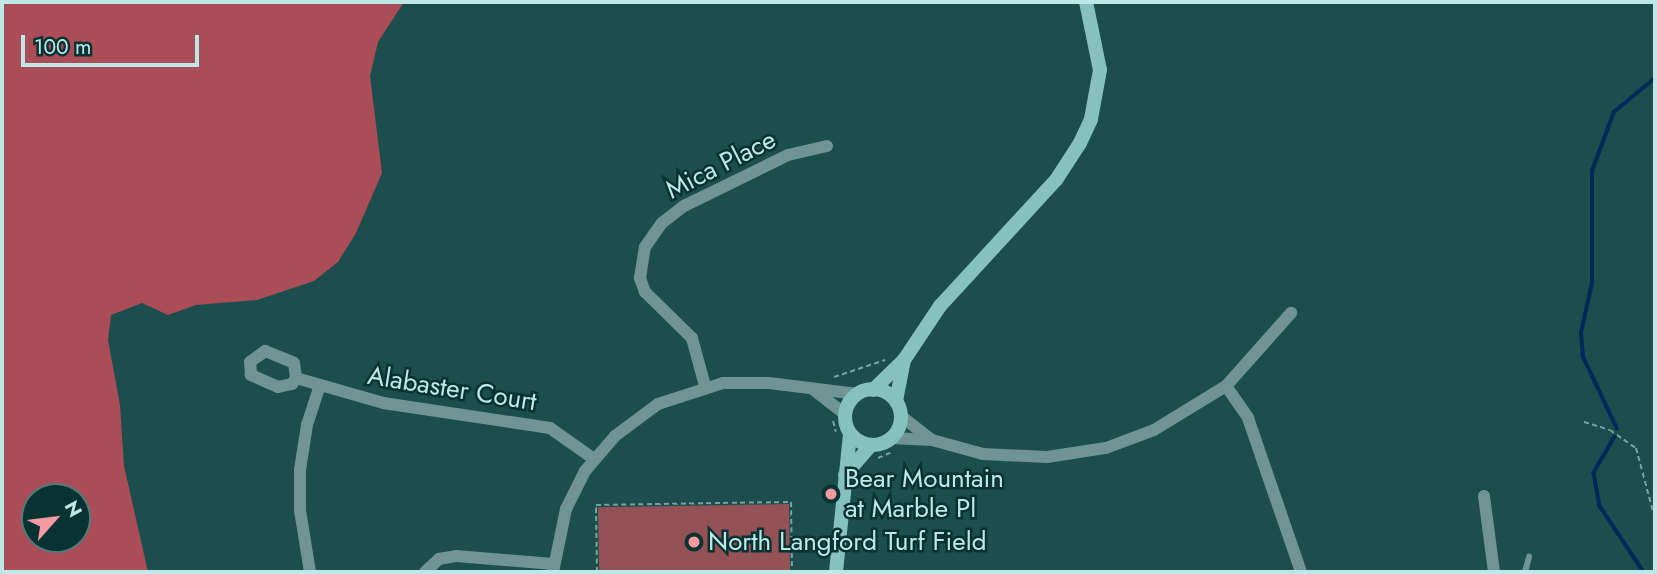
<!DOCTYPE html>
<html>
<head>
<meta charset="utf-8">
<style>
  body { margin:0 }
  #map { position:relative; width:1657px; height:574px; overflow:hidden; background:#1c4e4e; font-family:Jost,sans-serif }
  div>[style] { position:absolute }
  [style*='--x'] { left:calc(var(--x)*1px); top:calc(var(--y)*1px); width:calc(var(--w)*1px); rotate:calc(var(--a)*1deg) }
  .green>* { inset:0; background:#945156; transform-origin:0 0 }
  .forest>* { inset:0; background:#ab4d57 }
  .stream>* { height:3.5px; margin:-1.75px; padding:0 1.75px; transform-origin:1.75px; border-radius:1.75px; background:#00295a }
  .path>* { height:2px; margin-top:-1px; transform-origin:0; background:repeating-linear-gradient(90deg,#75a3a3 0 5px,transparent 0 8.5px) }
  .lane>* { height:6px; margin:-3px; padding:0 3px; transform-origin:3px; border-radius:3px; background:#709494 }
  .street>* { height:12px; margin:-6px; padding:0 6px; transform-origin:6px; border-radius:6px; background:#709494 }
  .secondary>* { height:14px; margin:-7px; padding:0 7px; transform-origin:7px; border-radius:7px; background:#86c0bf }
  .secondary>.ring { margin:-7px; padding:0; box-sizing:content-box; background:none; border:14px solid #86c0bf; border-radius:50% }
  .dots>* { width:19px; height:19px; translate:-50% -50%; box-sizing:border-box; border:4px solid #093232; border-radius:50% }
  span { translate:-50% -50%; white-space:nowrap; text-align:center; line-height:1.15; -webkit-text-stroke:5px #093232; paint-order:stroke }
  .street-label { font-size:26px; color:#bee8e8 }
  .poi-label { font-size:26px; color:#bee8e8 }
  .left { translate:0 -50%; text-align:left }
  .frame { position:absolute; inset:0; border:4px solid #bee8e8; pointer-events:none }
  .north { position:absolute; left:21px; top:483px; width:70px; height:70px; box-sizing:border-box; background:#093232; border:2px solid #517b7b; border-radius:50%; rotate:62deg; font-size:19px; font-weight:700; line-height:28px; text-align:center; color:#bee8e8 }
  .north::after { content:''; display:block; margin:auto; width:24px; height:32px; background:#f49aa0; clip-path:polygon(50% 0,100% 100%,50% 72%,0 100%) }
  .scale { position:absolute; left:21px; top:35px; width:178px; height:32px; box-sizing:border-box; border:4px solid #bee8e8; border-top:0; padding-left:9px; font-size:21px; line-height:24px; white-space:nowrap; color:#bee8e8; -webkit-text-stroke:5px #093232; paint-order:stroke }
</style>
</head>
<body>
<div id="map">
  <div class="green">
    <div style="left:789px;top:504px;width:68px;height:191px;rotate:89deg"></div>
  </div>
  <div class="forest">
    <div style="clip-path:polygon(evenodd,2px 2px,404px 2px,378px 42px,370px 76px,382px 173px,356px 233px,338px 262px,314px 281px,257px 300px,196px 305px,168px 315px,142px 303px,111px 315px,108px 340px,120px 405px,124px 466px,148px 572px,2px 572px,2px 2px,35px 497px,77px 497px,77px 539px,35px 539px,35px 497px)"></div>
  </div>
  <div class="stream">
    <div style="--x:1617;--y:429;--w:80;--a:-115.3"></div>
    <div style="--x:1583;--y:357;--w:24;--a:-95"></div>
    <div style="--x:1581;--y:333;--w:51;--a:-77.6"></div>
    <div style="--x:1592;--y:283;--w:112;--a:-90"></div>
    <div style="--x:1592;--y:171;--w:63;--a:-69.6"></div>
    <div style="--x:1614;--y:112;--w:53;--a:-39.7"></div>
    <div style="--x:1615;--y:437;--w:42;--a:120.3"></div>
    <div style="--x:1594;--y:473;--w:34;--a:80"></div>
    <div style="--x:1600;--y:506;--w:79;--a:56.3"></div>
  </div>
  <div class="path">
    <div style="--x:834;--y:377;--w:54;--a:-18.4"></div>
    <div style="--x:833;--y:421;--w:11;--a:75"></div>
    <div style="--x:1584;--y:422;--w:27;--a:17"></div>
    <div style="--x:1610;--y:430;--w:32;--a:35"></div>
    <div style="--x:1636;--y:448;--w:73;--a:75"></div>
    <div style="--x:878;--y:458;--w:15;--a:-23"></div>
    <div style="--x:597;--y:572;--w:67;--a:-90.9"></div>
    <div style="--x:596;--y:505;--w:195;--a:-0.9"></div>
    <div style="--x:791;--y:502;--w:70;--a:89.2"></div>
  </div>
  <div class="lane">
    <div style="--x:1525;--y:572;--w:16;--a:-75"></div>
  </div>
  <div class="street">
    <div style="--x:265;--y:351;--w:31;--a:22"></div>
    <div style="--x:294;--y:363;--w:15;--a:82"></div>
    <div style="--x:296;--y:378;--w:7;--a:124"></div>
    <div style="--x:292;--y:384;--w:14;--a:168"></div>
    <div style="--x:278;--y:387;--w:30;--a:-156"></div>
    <div style="--x:251;--y:375;--w:13;--a:-94"></div>
    <div style="--x:250;--y:362;--w:19;--a:-36"></div>
    <div style="--x:296;--y:378;--w:91;--a:16"></div>
    <div style="--x:383;--y:403;--w:169;--a:8.5"></div>
    <div style="--x:550;--y:428;--w:54;--a:35.2"></div>
    <div style="--x:705;--y:386;--w:50;--a:-105.2"></div>
    <div style="--x:692;--y:338;--w:66;--a:-135.6"></div>
    <div style="--x:645;--y:292;--w:15;--a:-110"></div>
    <div style="--x:640;--y:278;--w:31;--a:-81"></div>
    <div style="--x:645;--y:247;--w:29;--a:-55"></div>
    <div style="--x:662;--y:223;--w:28;--a:-38"></div>
    <div style="--x:684;--y:206;--w:116;--a:-26.1"></div>
    <div style="--x:788;--y:155;--w:40;--a:-13"></div>
    <div style="--x:1226;--y:386;--w:39;--a:55"></div>
    <div style="--x:1248;--y:418;--w:163;--a:71"></div>
    <div style="--x:814;--y:390;--w:39;--a:38"></div>
    <div style="--x:901;--y:416;--w:39;--a:38"></div>
    <div style="--x:932;--y:440;--w:53;--a:15.4"></div>
    <div style="--x:983;--y:454;--w:64;--a:2.7"></div>
    <div style="--x:1047;--y:457;--w:60;--a:-8.7"></div>
    <div style="--x:1106;--y:448;--w:51;--a:-20.6"></div>
    <div style="--x:1154;--y:430;--w:84;--a:-31.4"></div>
    <div style="--x:1226;--y:386;--w:98;--a:-48.3"></div>
    <div style="--x:892;--y:438;--w:40;--a:2.9"></div>
    <div style="--x:1484;--y:496;--w:77;--a:82.5"></div>
    <div style="--x:310;--y:572;--w:63;--a:-99.2"></div>
    <div style="--x:300;--y:510;--w:40;--a:-90"></div>
    <div style="--x:300;--y:470;--w:46;--a:-81.2"></div>
    <div style="--x:307;--y:425;--w:42;--a:-72"></div>
    <div style="--x:425;--y:572;--w:19;--a:-43"></div>
    <div style="--x:439;--y:559;--w:17;--a:-10"></div>
    <div style="--x:456;--y:556;--w:98;--a:4.7"></div>
    <div style="--x:553;--y:572;--w:64;--a:-78.3"></div>
    <div style="--x:566;--y:509;--w:42;--a:-63.4"></div>
    <div style="--x:585;--y:471;--w:46;--a:-49.4"></div>
    <div style="--x:615;--y:436;--w:54;--a:-36.7"></div>
    <div style="--x:658;--y:404;--w:68;--a:-17.9"></div>
    <div style="--x:723;--y:383;--w:46;--a:0"></div>
    <div style="--x:769;--y:383;--w:89;--a:7.1"></div>
  </div>
  <div class="secondary">
    <div class="ring" style="left:845px;top:389px;width:42px;height:42px"></div>
    <div style="--x:873;--y:390;--w:43;--a:-44.1"></div>
    <div style="--x:904;--y:360;--w:65;--a:-56.3"></div>
    <div style="--x:940;--y:306;--w:171;--a:-47.4"></div>
    <div style="--x:1056;--y:180;--w:44;--a:-57"></div>
    <div style="--x:1080;--y:143;--w:26;--a:-65"></div>
    <div style="--x:1091;--y:119;--w:50;--a:-79.6"></div>
    <div style="--x:1100;--y:70;--w:69;--a:-101.6"></div>
    <div style="--x:896;--y:401;--w:42;--a:-79"></div>
    <div style="--x:845;--y:475;--w:40;--a:-49"></div>
    <div style="--x:836;--y:572;--w:139;--a:-84.2"></div>
  </div>
  <div class="dots">
    <div style="left:831px;top:494px;background:#f49aa0"></div>
    <div style="left:694px;top:542px;background:#f49aa0"></div>
  </div>
  <div class="street-label">
    <span style="left:721px;top:165px;rotate:-27deg">Mica Place</span>
    <span style="left:452px;top:389px;rotate:9deg">Alabaster Court</span>
  </div>
  <div class="poi-label">
    <span class="left" style="left:845px;top:494px">Bear Mountain<br>at Marble Pl</span>
    <span class="left" style="left:708px;top:542px">North Langford Turf Field</span>
  </div>
  <div class="frame"></div>
  <div class="north">N</div>
  <div class="scale">100 m</div>
</div>
</body>
</html>
